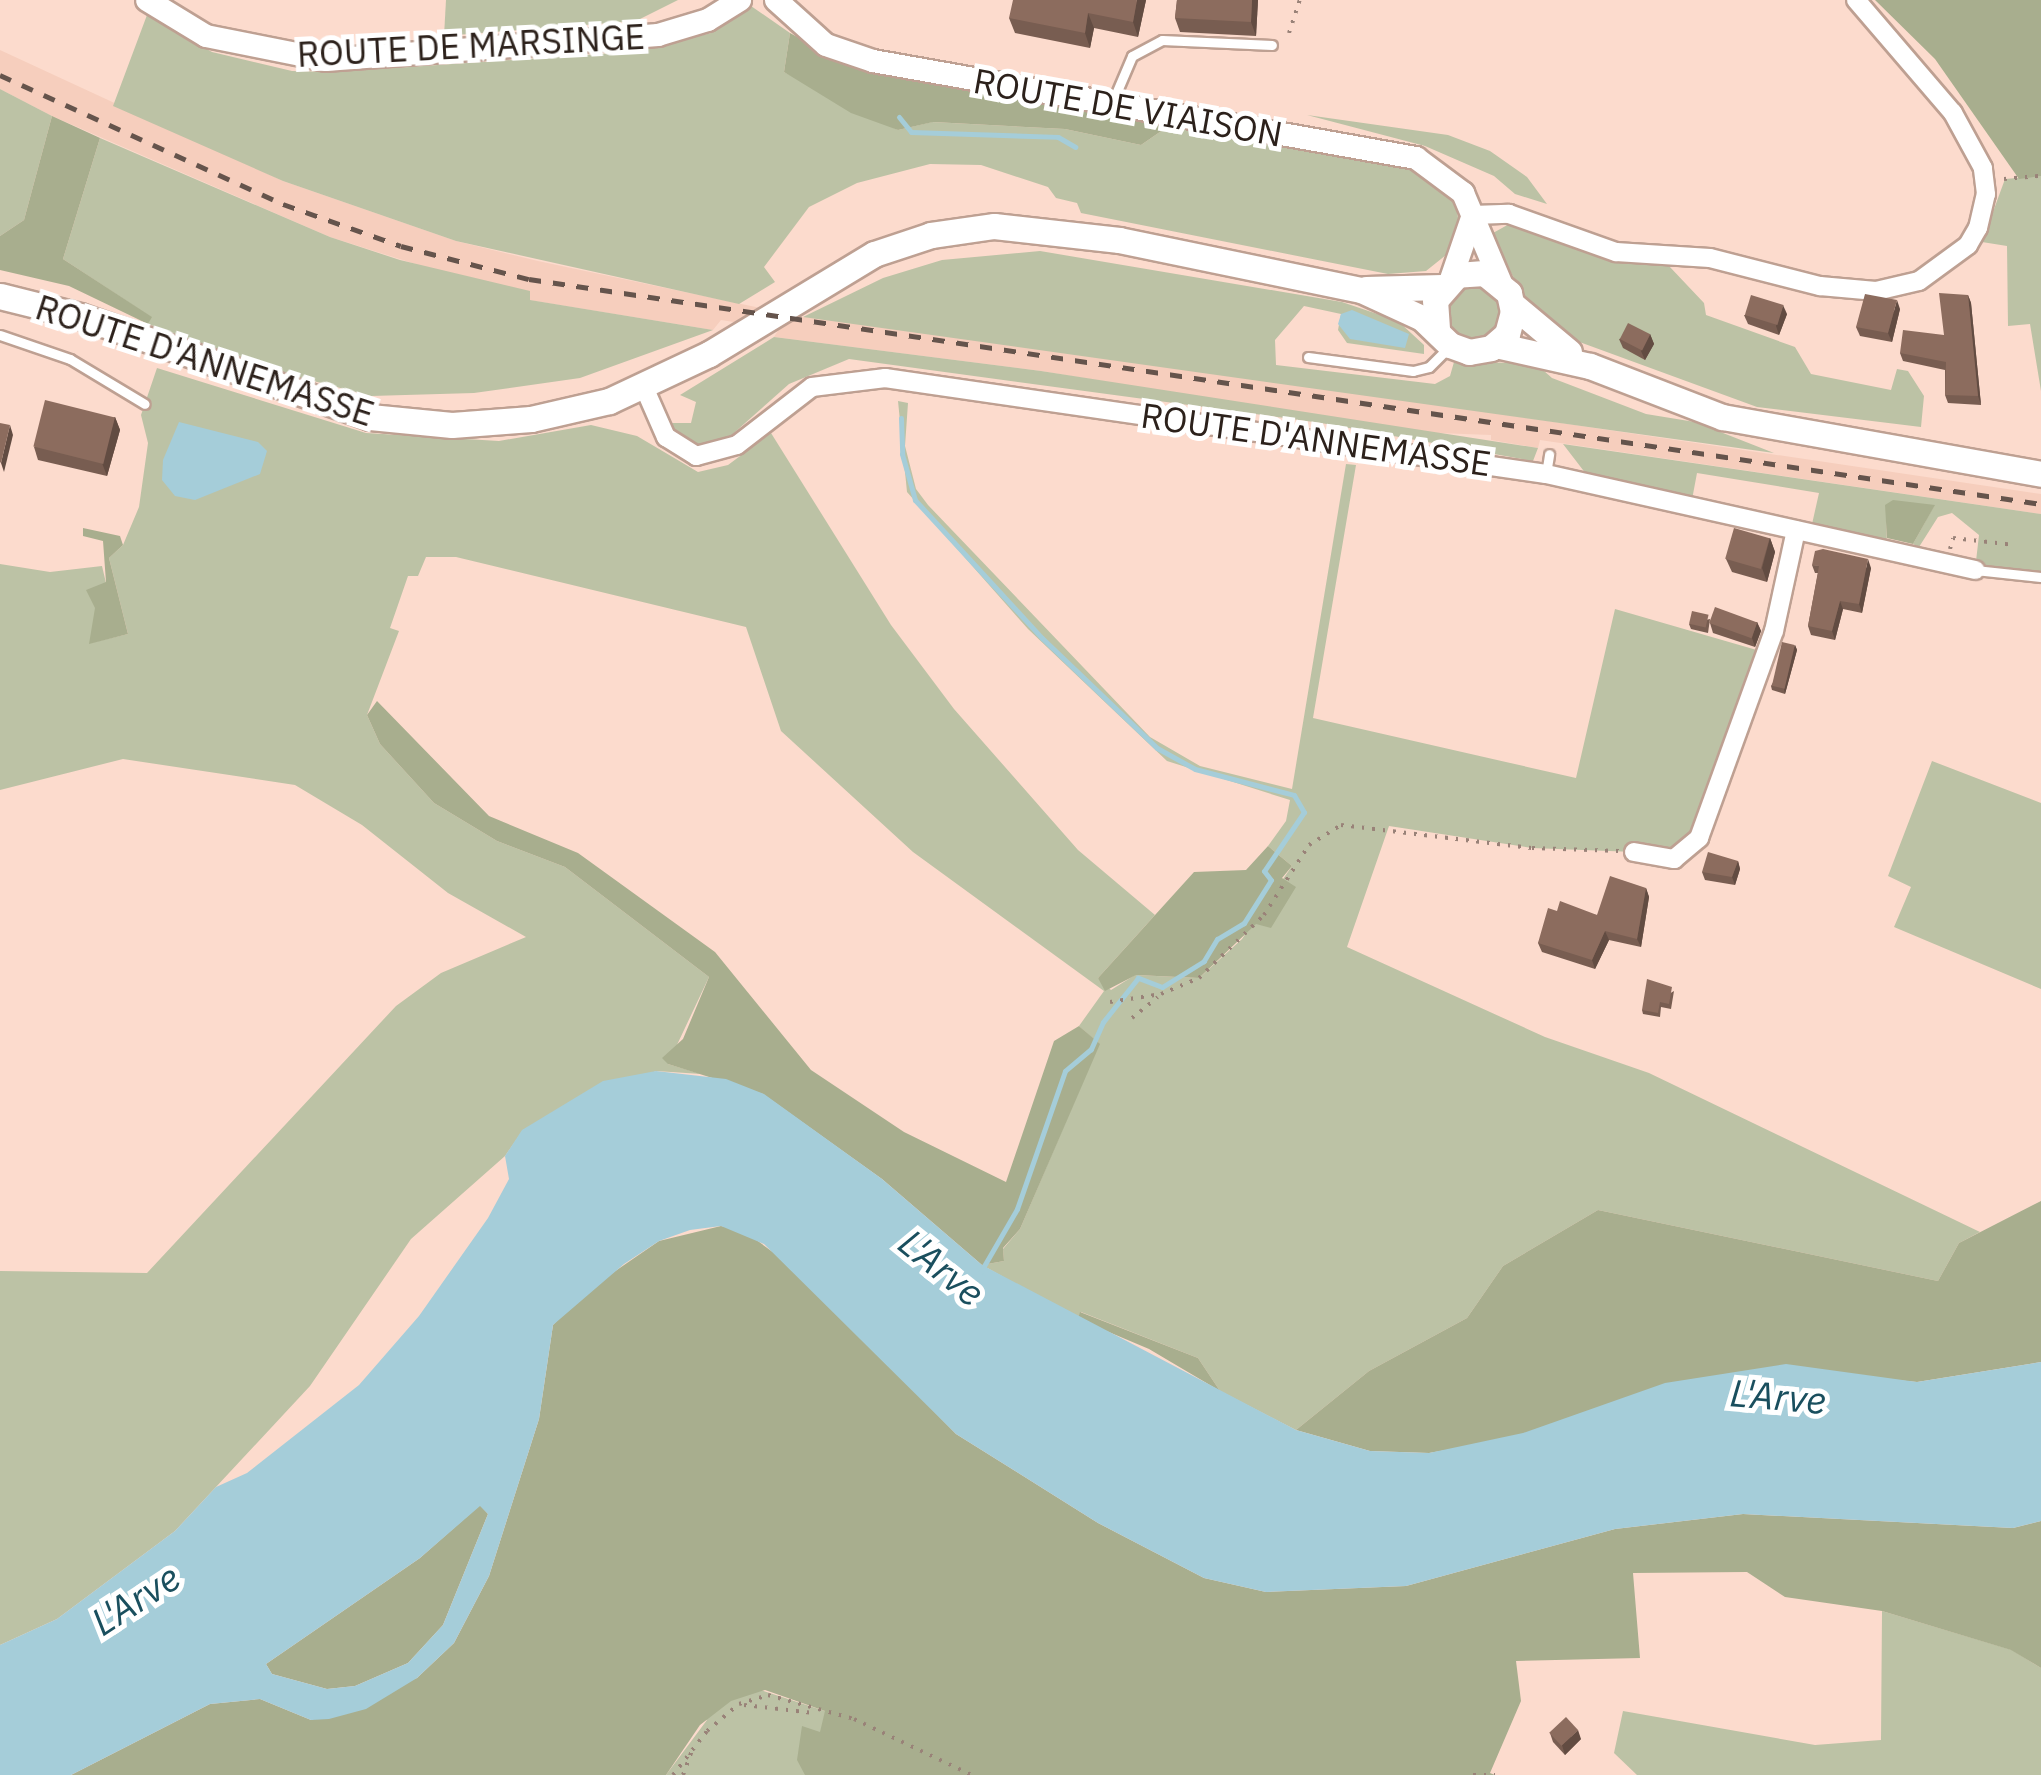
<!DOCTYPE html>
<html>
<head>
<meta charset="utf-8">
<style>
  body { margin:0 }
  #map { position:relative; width:2041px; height:1775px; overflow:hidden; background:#fcdbcd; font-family:"IBM Plex Sans",sans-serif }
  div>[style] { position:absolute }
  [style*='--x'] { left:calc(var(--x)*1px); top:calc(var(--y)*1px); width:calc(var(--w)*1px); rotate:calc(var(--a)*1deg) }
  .built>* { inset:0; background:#f6cebd }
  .green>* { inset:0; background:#bcc2a5 }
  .round { border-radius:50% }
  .forest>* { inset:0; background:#a8ae8e }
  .water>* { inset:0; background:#a5cdd9 }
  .stream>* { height:5px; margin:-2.5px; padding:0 2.5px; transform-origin:2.5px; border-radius:2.5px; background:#a5cdd9 }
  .path>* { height:4px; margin-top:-2px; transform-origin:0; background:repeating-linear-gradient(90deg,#998278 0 2.5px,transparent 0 10.5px) }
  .roads { filter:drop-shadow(2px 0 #bea092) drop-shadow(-2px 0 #bea092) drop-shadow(0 2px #bea092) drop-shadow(0 -2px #bea092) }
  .service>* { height:9px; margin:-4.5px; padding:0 4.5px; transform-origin:4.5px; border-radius:4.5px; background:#fff }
  .minor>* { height:18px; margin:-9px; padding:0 9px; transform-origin:9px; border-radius:9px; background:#fff }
  .tertiary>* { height:22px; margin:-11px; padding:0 11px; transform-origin:11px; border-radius:11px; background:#fff }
  .secondary>* { height:25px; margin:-12.5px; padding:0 12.5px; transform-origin:12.5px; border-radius:12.5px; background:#fff }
  .rail>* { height:5px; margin-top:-2.5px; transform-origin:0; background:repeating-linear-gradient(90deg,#65544c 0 12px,transparent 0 24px) }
  .wall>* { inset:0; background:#785d51 }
  .shaded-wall>* { inset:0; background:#624c42 }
  .building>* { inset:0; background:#8c6c5e; transform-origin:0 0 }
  span { translate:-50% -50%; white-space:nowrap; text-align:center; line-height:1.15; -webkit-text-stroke:10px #fff; paint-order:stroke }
  .street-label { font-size:35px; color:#2c211b }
  .water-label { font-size:38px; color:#1a4f5e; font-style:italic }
</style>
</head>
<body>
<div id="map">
  <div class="built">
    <div style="clip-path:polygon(0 50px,283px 181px,456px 241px,538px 261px,803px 317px,824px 314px,2041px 494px,2041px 514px,1540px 440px,1538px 448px,1491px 440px,1491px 435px,1411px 432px,1041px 371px,774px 337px,779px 329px,721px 320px,713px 330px,529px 300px,330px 237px,52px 116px,0 89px)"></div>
  </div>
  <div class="green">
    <div style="clip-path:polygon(446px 0,678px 0,636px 21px,444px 36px)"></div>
    <div style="clip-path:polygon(751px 6px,790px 33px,784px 72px,898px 130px,932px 122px,1065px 129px,1141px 145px,1170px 125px,1415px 165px,1455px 196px,1459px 225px,1451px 251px,1426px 271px,1388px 274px,1081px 213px,1077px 203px,1056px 198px,1048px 187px,981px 165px,930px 164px,857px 183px,809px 207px,764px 267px,775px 282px,739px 304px,456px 241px,283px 181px,113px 106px,147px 15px,212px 52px,292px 71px,337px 72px,641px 51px,711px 33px)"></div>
    <div style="clip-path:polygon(0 89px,52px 116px,24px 220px,0 236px)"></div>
    <div style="clip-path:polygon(1307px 115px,1448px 135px,1490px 151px,1527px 177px,1547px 204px,1515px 194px,1494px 176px,1425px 146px)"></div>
    <div style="clip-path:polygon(100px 138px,330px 237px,400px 260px,530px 291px,530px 300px,713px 330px,580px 378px,474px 393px,371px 396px,271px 370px,148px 324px,151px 317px,63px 259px)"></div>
    <div style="clip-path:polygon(2041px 176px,2041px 391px,2030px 324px,2008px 326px,2007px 246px,1982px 242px,2005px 179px)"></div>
    <div style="clip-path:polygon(1511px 223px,1621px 261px,1669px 266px,1704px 303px,1706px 315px,1795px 347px,1811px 374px,1891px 390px,1897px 369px,1908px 371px,1924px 396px,1921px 427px,1757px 407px,1574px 340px,1531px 308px,1502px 257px,1493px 233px)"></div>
    <div style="clip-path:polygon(1040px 251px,1342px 302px,1398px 321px,1424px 345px,1424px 354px,1347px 343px,1338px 330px,1341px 314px,1304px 306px,1275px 340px,1276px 365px,1435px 384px,1450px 376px,1454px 362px,1535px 363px,1552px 378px,1646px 414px,1695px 422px,1774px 453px,803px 317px,883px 278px,942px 260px)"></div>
    <div class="round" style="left:1447px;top:286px;width:54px;height:54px"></div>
    <div style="clip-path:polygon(774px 337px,1041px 371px,1538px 448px,1533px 461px,1321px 423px,849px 359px,789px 384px,726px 440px,704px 446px,684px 441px,669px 423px,691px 423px,696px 402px,680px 395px)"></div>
    <div style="clip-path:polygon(157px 368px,366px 433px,499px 441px,591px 425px,637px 436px,698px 472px,728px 465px,771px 433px,891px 625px,954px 709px,1078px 850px,1155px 915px,1098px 978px,1111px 990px,1135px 975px,1199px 978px,1242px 939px,1292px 866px,1268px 846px,1286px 821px,1290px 800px,1167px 761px,1028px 629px,907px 492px,898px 401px,908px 403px,905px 446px,916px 489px,928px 505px,1150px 737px,1200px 766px,1292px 789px,1346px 464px,1356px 465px,1313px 718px,1576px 778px,1615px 609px,1767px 653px,1686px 854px,1532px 848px,1389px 826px,1347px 947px,1545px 1037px,1649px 1073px,1980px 1232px,1959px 1243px,1938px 1281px,1598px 1210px,1503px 1266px,1467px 1318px,1369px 1371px,1296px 1430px,1220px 1391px,1198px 1358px,1081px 1312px,1078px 1319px,982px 1265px,1004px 1261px,1003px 1249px,1020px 1229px,1099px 1044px,1079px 1026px,1104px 991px,913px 852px,781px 731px,746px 627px,456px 557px,426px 557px,418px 576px,408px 576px,390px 628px,399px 631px,367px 715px,380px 744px,434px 803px,497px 841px,565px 867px,709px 977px,668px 1064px,701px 1074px,656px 1071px,523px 1130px,505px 1156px,411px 1239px,310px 1386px,175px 1531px,57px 1619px,0 1645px,0 1271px,147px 1273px,396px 1006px,441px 973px,526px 937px,448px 893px,362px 825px,295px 785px,123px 759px,0 790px,0 564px,50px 572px,102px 566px,106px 583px,90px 643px,128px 634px,109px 558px,123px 545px,139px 507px,148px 443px,141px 415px)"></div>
    <div style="clip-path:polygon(1563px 444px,2041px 514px,2041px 577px,1975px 570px,1979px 535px,1952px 513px,1938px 517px,1919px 547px,1913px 544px,1934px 506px,1886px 506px,1887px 550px,1810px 533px,1819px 493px,1697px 473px,1691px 505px,1593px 483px)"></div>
    <div style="clip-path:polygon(1932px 761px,2041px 803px,2041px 989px,1894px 927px,1911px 887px,1888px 876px)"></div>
    <div style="clip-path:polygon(1882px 1611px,2012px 1650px,2041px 1668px,2041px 1775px,1637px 1775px,1614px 1753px,1623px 1711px,1815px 1745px,1881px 1740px)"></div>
    <div style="clip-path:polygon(550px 1621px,825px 1711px,882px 1775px,666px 1775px,707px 1720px)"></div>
  </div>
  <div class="forest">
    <div style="clip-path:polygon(1875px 0,2041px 0,2041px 176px,2019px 179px,1935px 59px)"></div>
    <div style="clip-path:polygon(790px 33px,854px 68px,1170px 125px,1141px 145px,1065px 129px,933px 122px,898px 130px,851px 113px,784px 72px)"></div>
    <div style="clip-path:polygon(52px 116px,100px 138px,63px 259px,152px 317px,148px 324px,69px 286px,0 270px,0 236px,24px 220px)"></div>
    <div style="clip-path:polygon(1893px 500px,1935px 505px,1913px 544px,1887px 538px,1885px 505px)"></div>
    <div style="clip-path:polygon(83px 528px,120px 536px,123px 545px,109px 558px,128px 634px,89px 644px,95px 608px,86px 590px,106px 582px,103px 541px,83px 536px)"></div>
    <div style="clip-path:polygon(377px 701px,489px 816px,578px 853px,715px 952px,811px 1070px,904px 1132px,1006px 1182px,1054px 1041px,1079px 1026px,1100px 1044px,1020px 1229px,1003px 1248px,1004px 1261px,982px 1265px,882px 1179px,763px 1094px,668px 1064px,662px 1058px,683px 1039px,709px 977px,565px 867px,497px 841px,434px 803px,380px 744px,367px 715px)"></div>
    <div style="clip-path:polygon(1268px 846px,1292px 866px,1282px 878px,1296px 887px,1271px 928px,1256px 924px,1199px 978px,1136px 975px,1105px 991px,1098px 978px,1194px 872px,1246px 870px)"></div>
    <div style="clip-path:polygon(2041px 1201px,2041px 1362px,1917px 1382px,1865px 1377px,1429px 1453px,1370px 1451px,1296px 1430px,1369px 1371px,1467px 1318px,1503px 1266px,1598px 1210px,1938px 1281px,1959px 1243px)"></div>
    <div style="clip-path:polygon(721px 1226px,744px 1231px,792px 1266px,956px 1434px,1098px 1523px,1204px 1578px,1266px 1592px,1406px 1586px,1615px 1529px,1743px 1514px,2013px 1528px,2041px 1521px,2041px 1668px,2011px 1650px,1882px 1611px,1785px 1597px,1747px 1572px,1633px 1573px,1640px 1658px,1516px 1661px,1521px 1701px,1490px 1773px,1495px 1775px,805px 1775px,797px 1760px,802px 1726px,820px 1732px,825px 1711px,765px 1690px,731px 1701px,700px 1725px,666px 1775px,71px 1775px,210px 1704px,260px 1699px,311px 1720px,417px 1678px,454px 1643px,489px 1576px,539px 1419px,553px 1325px,582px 1294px,659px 1241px)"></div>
    <div style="clip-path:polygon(1080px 1312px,1198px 1358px,1220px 1391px,1149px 1349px,1078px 1319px)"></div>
    <div style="clip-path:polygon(480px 1505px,488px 1514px,443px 1625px,408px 1663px,355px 1686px,327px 1689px,272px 1674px,266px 1664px,420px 1558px)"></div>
  </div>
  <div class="water">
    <div style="clip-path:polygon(1352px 310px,1409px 334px,1405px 348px,1350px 339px,1338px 324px,1341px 314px)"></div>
    <div style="clip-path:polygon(179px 422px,258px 442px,267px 451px,260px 474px,195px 500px,175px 496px,162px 480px,163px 460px)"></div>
    <div style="clip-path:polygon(evenodd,656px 1071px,726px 1079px,764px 1094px,882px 1179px,982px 1265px,1296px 1430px,1370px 1451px,1429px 1453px,1523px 1433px,1665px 1383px,1786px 1364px,1917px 1382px,2041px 1362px,2041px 1521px,2013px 1528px,1743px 1514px,1615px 1529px,1406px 1586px,1266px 1592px,1204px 1578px,1098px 1523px,956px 1434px,764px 1244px,721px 1226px,690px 1230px,659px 1241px,624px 1264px,553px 1325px,539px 1419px,489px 1576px,454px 1643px,417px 1678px,366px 1709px,329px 1719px,311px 1720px,260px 1699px,210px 1704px,71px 1775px,0 1775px,0 1645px,57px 1619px,175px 1531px,216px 1487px,247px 1473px,359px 1385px,419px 1316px,488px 1218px,509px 1179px,505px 1156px,522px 1130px,603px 1081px,656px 1071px,480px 1506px,488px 1514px,443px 1625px,408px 1663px,355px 1686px,327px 1689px,272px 1674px,266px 1664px,420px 1558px,480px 1506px)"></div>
  </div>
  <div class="stream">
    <div style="--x:899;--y:117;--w:19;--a:51"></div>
    <div style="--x:911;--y:132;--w:147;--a:1.9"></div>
    <div style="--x:1058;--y:137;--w:20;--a:30"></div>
    <div style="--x:901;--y:418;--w:36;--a:88"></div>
    <div style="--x:902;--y:454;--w:48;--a:74.2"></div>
    <div style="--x:915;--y:500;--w:188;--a:47.4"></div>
    <div style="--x:1042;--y:638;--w:159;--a:43.7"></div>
    <div style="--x:1157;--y:748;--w:43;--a:28.9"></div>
    <div style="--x:1195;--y:769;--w:102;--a:14.7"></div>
    <div style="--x:1294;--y:795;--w:20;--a:60"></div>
    <div style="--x:1304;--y:812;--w:71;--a:124.1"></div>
    <div style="--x:1264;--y:871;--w:11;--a:52"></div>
    <div style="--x:1271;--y:880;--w:51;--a:122.1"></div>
    <div style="--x:1244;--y:923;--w:31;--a:149"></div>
    <div style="--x:1217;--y:939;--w:26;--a:121"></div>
    <div style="--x:1204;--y:961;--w:49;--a:148.2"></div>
    <div style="--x:1162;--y:987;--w:26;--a:-159"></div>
    <div style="--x:1138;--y:978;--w:56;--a:128.5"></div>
    <div style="--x:1103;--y:1022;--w:30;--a:114"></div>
    <div style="--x:1091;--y:1049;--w:34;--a:140"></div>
    <div style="--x:1065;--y:1071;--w:146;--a:109.2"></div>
    <div style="--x:1017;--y:1209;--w:72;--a:120.1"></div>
  </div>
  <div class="path">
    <div style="--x:1289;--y:33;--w:35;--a:-72"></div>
    <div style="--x:2004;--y:179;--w:37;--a:-5"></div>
    <div style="--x:1950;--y:549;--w:11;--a:-75"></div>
    <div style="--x:1953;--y:538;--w:62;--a:6.4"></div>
    <div style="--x:1110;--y:1002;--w:52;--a:-8.9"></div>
    <div style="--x:1161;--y:994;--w:41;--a:-22.8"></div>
    <div style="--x:1199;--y:978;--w:91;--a:-44.1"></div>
    <div style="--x:1264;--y:915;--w:83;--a:-57.3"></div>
    <div style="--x:1309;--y:845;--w:38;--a:-32"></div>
    <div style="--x:1341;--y:825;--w:192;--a:6.9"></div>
    <div style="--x:1532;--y:848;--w:87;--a:2"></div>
    <div style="--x:1132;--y:1018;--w:33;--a:-39"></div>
    <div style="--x:744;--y:1705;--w:70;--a:6.5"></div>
    <div style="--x:673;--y:1775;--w:56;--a:-52.3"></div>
    <div style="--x:707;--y:1731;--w:42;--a:-40.2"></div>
    <div style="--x:739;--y:1704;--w:30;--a:-17"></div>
    <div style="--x:768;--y:1695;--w:89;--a:15.6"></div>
    <div style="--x:854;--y:1719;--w:131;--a:25.4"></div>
    <div style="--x:683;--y:1775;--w:29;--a:-70"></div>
    <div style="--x:1473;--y:1775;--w:22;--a:0"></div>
  </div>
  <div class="roads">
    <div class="service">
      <div style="--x:1112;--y:103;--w:51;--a:-66.9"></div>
      <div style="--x:1132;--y:56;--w:34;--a:-28"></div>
      <div style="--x:1162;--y:40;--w:110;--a:2.6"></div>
      <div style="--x:0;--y:335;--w:74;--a:18.9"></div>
      <div style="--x:70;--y:359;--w:87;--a:31"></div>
      <div style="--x:1308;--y:357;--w:106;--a:7.6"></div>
      <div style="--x:1413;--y:371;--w:16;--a:-14"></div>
      <div style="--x:1429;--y:367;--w:28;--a:-45"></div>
      <div style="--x:1546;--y:474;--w:20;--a:-81"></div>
      <div style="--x:1975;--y:570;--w:66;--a:6.1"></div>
    </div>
    <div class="minor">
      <div style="--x:1473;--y:215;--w:36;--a:-2"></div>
      <div style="--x:1509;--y:214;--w:114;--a:19.6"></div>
      <div style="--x:1616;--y:252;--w:94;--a:3.7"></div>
      <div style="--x:1710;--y:258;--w:114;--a:14.3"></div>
      <div style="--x:1820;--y:286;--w:56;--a:5.1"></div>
      <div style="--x:1876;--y:291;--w:44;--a:-13.1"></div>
      <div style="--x:1919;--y:281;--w:61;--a:-36.3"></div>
      <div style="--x:1968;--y:245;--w:20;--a:-60"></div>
      <div style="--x:1978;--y:228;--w:35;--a:-77"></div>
      <div style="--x:1986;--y:194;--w:26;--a:-97"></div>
      <div style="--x:1983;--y:168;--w:63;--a:-118.6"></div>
      <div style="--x:1953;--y:113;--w:149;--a:-130.6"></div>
      <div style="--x:644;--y:387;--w:55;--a:66.3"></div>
      <div style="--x:666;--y:437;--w:36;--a:32"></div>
      <div style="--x:696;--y:456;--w:42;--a:-15"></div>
      <div style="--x:737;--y:445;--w:95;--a:-37.7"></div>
      <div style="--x:812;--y:387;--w:74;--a:-7"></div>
      <div style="--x:885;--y:378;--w:668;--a:8.26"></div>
      <div style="--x:1546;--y:474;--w:440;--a:12.6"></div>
      <div style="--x:1634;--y:852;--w:41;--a:9.9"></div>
      <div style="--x:1674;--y:859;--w:33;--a:-40"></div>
      <div style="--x:1699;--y:838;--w:220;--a:-70.1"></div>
      <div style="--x:1774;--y:631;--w:103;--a:-77.7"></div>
    </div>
    <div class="tertiary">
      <div style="--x:147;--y:0;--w:69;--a:31.4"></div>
      <div style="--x:206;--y:36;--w:122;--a:11.3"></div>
      <div style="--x:326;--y:60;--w:333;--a:-4.3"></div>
      <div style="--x:658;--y:35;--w:52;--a:-16.7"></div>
      <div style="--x:708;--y:20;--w:38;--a:-32"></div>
      <div style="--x:776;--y:0;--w:67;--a:42"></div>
      <div style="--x:826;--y:45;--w:50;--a:18.8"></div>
      <div style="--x:873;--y:61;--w:552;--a:10.13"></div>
      <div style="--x:1416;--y:158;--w:59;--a:36.7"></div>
      <div style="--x:1463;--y:193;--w:98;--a:67.1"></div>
      <div style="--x:1451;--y:279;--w:68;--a:-71"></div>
    </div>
    <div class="secondary">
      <div style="--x:1366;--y:289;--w:76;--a:-1.5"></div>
      <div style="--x:0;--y:296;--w:82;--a:14"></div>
      <div style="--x:80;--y:316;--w:307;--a:19.2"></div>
      <div style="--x:370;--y:417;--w:82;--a:5.6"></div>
      <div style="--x:452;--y:425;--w:79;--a:-4.3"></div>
      <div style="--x:531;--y:419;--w:80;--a:-13"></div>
      <div style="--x:609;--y:401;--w:110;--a:-25.2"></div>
      <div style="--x:709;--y:354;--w:193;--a:-31.2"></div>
      <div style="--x:874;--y:254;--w:60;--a:-18.4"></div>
      <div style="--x:931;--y:235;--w:64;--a:-8.1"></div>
      <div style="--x:994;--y:226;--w:126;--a:6.4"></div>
      <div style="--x:1119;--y:240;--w:247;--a:11.7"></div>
      <div style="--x:1361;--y:290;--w:67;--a:24.7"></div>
      <div style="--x:1422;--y:318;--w:39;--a:44"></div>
      <div style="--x:1450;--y:345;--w:20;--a:20"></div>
      <div style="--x:1469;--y:352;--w:22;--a:-10"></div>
      <div style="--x:1491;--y:348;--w:21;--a:-41"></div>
      <div style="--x:1507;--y:334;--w:23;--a:-75"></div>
      <div style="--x:1513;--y:312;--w:19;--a:-102"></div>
      <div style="--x:1509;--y:293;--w:32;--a:-141"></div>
      <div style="--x:1484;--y:273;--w:27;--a:176"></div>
      <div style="--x:1457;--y:275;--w:33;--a:131"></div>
      <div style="--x:1435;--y:300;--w:28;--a:86"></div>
      <div style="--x:1513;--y:305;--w:73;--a:40"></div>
      <div style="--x:1496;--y:345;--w:96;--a:12.6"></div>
      <div style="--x:1590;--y:366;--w:142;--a:21.1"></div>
      <div style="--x:1722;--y:417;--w:324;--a:10.1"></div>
    </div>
  </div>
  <div class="rail">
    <div style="--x:0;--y:75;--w:311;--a:24.5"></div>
    <div style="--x:283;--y:204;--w:125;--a:19.6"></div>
    <div style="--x:401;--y:246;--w:132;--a:14.5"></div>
    <div style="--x:529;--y:279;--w:1529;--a:8.46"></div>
  </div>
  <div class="wall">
    <div style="clip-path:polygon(1146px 0,1138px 37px,1094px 28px,1090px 48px,1015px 33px,1009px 18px)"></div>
    <div style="clip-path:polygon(1177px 0,1258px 0,1256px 36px,1180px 32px,1175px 18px)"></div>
    <div style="clip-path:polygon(1968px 295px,1971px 303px,1981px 405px,1948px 403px,1945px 395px,1945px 370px,1903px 361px,1900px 353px,1944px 335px)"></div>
    <div style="clip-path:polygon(1900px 309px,1892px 342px,1860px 336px,1856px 327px)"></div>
    <div style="clip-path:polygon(1787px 314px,1779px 335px,1748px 324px,1744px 315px)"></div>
    <div style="clip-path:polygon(1650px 334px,1654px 344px,1645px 360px,1623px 348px,1619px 339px)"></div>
    <div style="clip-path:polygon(115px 417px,120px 430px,107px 476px,38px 460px,34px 447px)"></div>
    <div style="clip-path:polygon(1770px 538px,1775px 552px,1767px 582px,1732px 572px,1726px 559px)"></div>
    <div style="clip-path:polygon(1812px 565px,1871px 568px,1862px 613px,1843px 609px,1835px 640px,1811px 635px,1808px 626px,1818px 573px,1815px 573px)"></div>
    <div style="clip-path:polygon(1710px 619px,1708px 633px,1691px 629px,1689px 624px)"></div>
    <div style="clip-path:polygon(1757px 622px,1761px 631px,1755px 647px,1713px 633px,1710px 623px)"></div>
    <div style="clip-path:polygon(1795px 645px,1797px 650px,1785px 694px,1772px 690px,1771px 686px)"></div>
    <div style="clip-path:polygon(1738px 861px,1740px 869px,1735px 885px,1705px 880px,1702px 872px)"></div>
    <div style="clip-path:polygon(1646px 888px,1649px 897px,1641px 947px,1609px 940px,1595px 969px,1542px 952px,1538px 943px,1557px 911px,1597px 915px)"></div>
    <div style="clip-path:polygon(1674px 991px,1671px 1009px,1661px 1007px,1660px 1017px,1643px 1014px,1642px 1010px)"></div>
    <div style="clip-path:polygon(1550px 1733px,1581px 1739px,1565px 1755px,1553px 1742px)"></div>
  </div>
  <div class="shaded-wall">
    <div style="clip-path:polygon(1137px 0,1146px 0,1138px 37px,1133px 22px)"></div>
    <div style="clip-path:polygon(1252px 0,1258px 0,1256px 36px,1251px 22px)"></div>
    <div style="clip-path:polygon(1088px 13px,1094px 28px,1090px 48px,1085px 33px)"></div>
    <div style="clip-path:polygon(1968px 295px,1971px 303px,1981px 405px,1978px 396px)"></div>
    <div style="clip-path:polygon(1897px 300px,1900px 309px,1892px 342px,1888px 333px)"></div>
    <div style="clip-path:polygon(1783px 305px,1787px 314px,1779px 335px,1776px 326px)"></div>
    <div style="clip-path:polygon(1650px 334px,1654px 344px,1645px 360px,1641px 351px)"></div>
    <div style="clip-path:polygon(115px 417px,120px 430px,107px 476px,102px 463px)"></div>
    <div style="clip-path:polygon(10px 425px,13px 435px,4px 472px,1px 463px)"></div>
    <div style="clip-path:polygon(1770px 538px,1775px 552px,1767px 582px,1762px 568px)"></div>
    <div style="clip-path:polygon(1868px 559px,1871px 568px,1862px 613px,1859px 604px)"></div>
    <div style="clip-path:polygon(1840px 601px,1843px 609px,1835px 640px,1832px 631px)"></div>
    <div style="clip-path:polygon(1757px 622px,1761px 631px,1755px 647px,1752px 638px)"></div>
    <div style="clip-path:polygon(1795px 645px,1797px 650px,1785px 694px,1784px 689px)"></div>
    <div style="clip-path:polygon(1738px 861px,1740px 869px,1735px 885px,1732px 877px)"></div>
    <div style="clip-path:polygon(1646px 888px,1649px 897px,1641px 947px,1637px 939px)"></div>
    <div style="clip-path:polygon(1605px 931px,1609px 940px,1595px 969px,1592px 960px)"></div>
    <div style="clip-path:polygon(1578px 1730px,1581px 1739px,1565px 1755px,1562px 1745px)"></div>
  </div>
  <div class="building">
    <div style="clip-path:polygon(1013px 0,1137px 0,1133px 22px,1088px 13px,1085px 33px,1009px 18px)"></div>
    <div style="clip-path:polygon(1177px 0,1252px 0,1251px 22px,1175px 18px)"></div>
    <div style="clip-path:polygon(1939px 293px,1968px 295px,1978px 396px,1945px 395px,1946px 362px,1900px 353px,1903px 330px,1944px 335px)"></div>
    <div style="clip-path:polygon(1865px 294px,1897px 300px,1888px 333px,1856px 327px)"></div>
    <div style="left:1751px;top:295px;width:34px;height:21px;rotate:17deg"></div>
    <div style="left:1628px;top:323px;width:25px;height:18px;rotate:27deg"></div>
    <div style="left:45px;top:400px;width:72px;height:48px;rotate:14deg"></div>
    <div style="clip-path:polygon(0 423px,10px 425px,1px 463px,0 462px)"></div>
    <div style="left:1734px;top:528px;width:37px;height:32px;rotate:16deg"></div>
    <div style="clip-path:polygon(1823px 549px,1868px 559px,1859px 604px,1840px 601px,1832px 631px,1808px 626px,1819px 566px,1812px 565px,1815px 551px)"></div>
    <div style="left:1715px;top:607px;width:45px;height:17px;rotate:20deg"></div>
    <div style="left:1692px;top:611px;width:17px;height:13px;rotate:13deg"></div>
    <div style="left:1782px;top:642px;width:13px;height:45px;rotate:13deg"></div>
    <div style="clip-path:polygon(1708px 852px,1738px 861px,1732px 877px,1702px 872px)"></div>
    <div style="clip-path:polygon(1610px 876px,1646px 888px,1637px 939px,1605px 931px,1592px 960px,1538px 943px,1548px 908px,1557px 911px,1560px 901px,1597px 915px)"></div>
    <div style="clip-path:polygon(1647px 979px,1672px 987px,1669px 1004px,1660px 1002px,1658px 1013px,1642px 1010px)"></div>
    <div style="left:1566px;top:1717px;width:18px;height:23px;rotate:47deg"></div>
  </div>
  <div class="street-label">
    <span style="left:471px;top:45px;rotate:-3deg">ROUTE DE MARSINGE</span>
    <span style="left:1128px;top:107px;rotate:10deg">ROUTE DE VIAISON</span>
    <span style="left:205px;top:360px;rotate:18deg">ROUTE D'ANNEMASSE</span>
    <span style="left:1316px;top:439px;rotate:8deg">ROUTE D'ANNEMASSE</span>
  </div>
  <div class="water-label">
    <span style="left:942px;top:1267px;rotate:39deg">L'Arve</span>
    <span style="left:1778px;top:1396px;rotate:5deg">L'Arve</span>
    <span style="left:135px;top:1599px;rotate:-33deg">L'Arve</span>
  </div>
</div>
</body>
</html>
